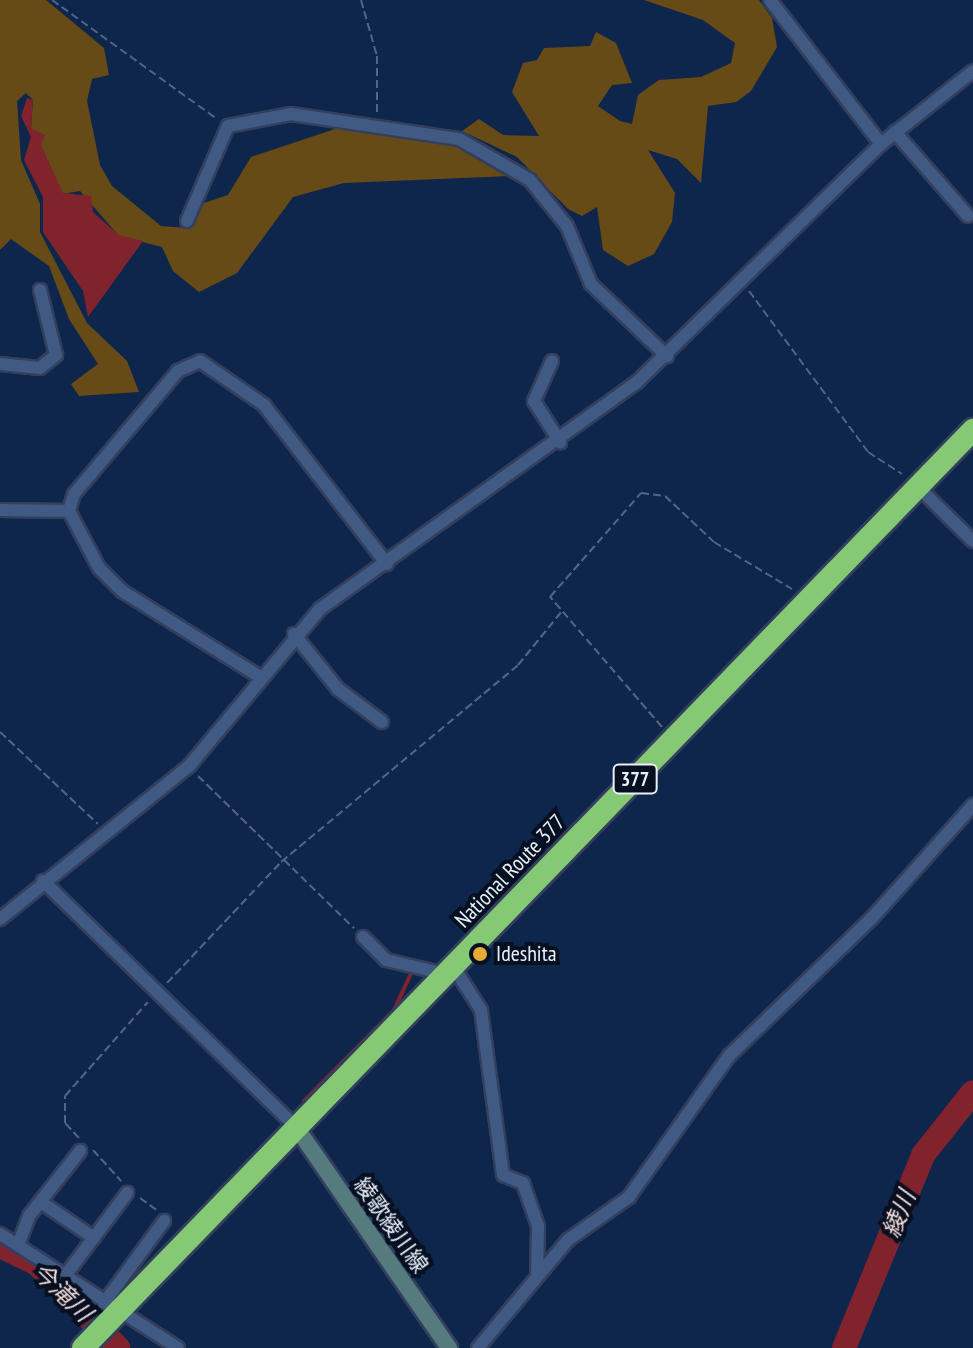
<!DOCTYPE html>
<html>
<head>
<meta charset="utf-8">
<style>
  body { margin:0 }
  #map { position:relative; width:973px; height:1348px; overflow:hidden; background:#0f264c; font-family:"PT Sans Narrow","Noto Sans JP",sans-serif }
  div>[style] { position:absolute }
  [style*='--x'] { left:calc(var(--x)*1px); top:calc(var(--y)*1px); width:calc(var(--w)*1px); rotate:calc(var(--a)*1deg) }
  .forest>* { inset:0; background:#664b17 }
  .water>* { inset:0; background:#81232c }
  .stream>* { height:4px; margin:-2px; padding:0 2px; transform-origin:2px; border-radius:2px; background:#81232c }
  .river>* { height:24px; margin:-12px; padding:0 12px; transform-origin:12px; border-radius:12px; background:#81232c }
  .path>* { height:2px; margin-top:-1px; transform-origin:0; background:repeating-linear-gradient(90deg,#536582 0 8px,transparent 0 12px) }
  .roads { filter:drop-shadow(2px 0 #333f5d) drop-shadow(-2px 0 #333f5d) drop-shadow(0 2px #333f5d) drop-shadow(0 -2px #333f5d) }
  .street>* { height:12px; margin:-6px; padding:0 6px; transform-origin:6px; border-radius:6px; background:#405a84 }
  .secondary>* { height:16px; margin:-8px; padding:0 8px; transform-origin:8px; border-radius:8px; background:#557b7f }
  .highway>* { height:22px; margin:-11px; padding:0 11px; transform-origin:11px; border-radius:11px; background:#85c974 }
  .dots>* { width:22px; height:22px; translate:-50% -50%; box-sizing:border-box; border:4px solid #061021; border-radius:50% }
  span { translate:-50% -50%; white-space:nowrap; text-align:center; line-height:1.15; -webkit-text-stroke:8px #061021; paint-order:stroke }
  .shield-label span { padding:2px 6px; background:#061021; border:2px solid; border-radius:6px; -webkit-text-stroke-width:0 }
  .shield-label { font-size:20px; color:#eaf0fa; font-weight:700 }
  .street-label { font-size:22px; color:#eaf0fa }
  .poi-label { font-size:22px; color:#eaf0fa }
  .left { translate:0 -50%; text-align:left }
  .water-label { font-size:24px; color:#f7dbda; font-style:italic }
</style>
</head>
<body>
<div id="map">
  <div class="forest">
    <div style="clip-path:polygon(0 0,46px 0,104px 48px,109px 75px,92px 79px,87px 101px,100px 165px,112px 186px,161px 226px,187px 228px,204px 203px,228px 195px,251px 157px,338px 128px,465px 148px,510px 176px,344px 183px,293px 197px,237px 273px,199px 292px,173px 271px,162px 247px,119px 236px,80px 191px,63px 194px,31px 128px,33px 100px,26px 93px,17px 101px,21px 160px,40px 204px,40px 232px,87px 323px,127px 361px,139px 392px,79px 396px,71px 384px,98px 364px,69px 319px,49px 266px,11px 239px,0 250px)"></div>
    <div style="clip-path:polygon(644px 0,759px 0,772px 18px,777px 47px,751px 91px,736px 102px,708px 106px,701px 183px,677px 159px,648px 150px,675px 193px,672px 222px,654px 254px,628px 266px,603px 250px,597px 207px,582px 216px,568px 209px,517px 157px,462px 131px,479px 119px,503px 135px,539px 136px,512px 92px,523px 63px,537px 60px,544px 48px,590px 46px,596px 32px,616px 43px,632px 83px,612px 85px,598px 106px,620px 121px,632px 124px,638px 95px,659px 80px,701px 77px,731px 63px,735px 43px,703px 20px)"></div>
  </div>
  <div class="water">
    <div style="clip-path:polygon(27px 98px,33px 100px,31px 128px,45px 135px,41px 145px,63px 193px,91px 196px,93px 212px,119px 235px,143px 241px,88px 317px,83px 291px,43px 232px,43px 197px,24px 160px,31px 137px,21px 116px)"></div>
  </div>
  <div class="stream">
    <div style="--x:304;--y:1101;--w:128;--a:-45.3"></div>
    <div style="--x:394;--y:1010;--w:40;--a:-65"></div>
  </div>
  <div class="river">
    <div style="--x:0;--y:1246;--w:41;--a:25.9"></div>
    <div style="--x:37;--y:1264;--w:117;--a:46"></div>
    <div style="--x:844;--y:1348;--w:209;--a:-67.7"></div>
    <div style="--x:923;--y:1155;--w:80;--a:-51.6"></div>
  </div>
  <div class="path">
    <div style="--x:52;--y:0;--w:203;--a:35.8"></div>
    <div style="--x:361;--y:0;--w:58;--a:74.1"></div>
    <div style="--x:377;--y:56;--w:58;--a:90"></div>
    <div style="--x:749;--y:291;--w:200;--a:53.5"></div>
    <div style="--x:868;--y:452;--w:40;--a:32.9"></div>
    <div style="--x:662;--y:727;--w:172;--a:-130.7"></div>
    <div style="--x:550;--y:597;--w:138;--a:-48.8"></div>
    <div style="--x:641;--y:493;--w:24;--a:7"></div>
    <div style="--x:665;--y:496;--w:67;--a:43.2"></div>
    <div style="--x:714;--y:542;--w:91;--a:31.1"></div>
    <div style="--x:0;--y:732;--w:134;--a:43.2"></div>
    <div style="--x:198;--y:776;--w:218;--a:44.3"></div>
    <div style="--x:167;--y:983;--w:166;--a:-46.7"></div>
    <div style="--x:281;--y:862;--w:308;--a:-39.7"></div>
    <div style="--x:518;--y:665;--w:70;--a:-50.8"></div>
    <div style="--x:79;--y:1138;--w:21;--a:-133"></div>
    <div style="--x:65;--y:1123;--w:27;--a:-90"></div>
    <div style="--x:65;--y:1096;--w:125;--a:-48.6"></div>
    <div style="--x:93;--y:1150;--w:42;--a:47.9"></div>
    <div style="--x:140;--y:1198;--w:22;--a:36"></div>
  </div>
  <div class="roads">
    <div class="street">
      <div style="--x:770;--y:0;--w:182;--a:52.4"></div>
      <div style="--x:895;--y:132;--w:111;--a:49"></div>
      <div style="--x:187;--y:221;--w:103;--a:-66.7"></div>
      <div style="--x:228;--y:126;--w:64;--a:-10.8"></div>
      <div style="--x:291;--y:114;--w:170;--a:8.5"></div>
      <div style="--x:459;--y:139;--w:82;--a:30"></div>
      <div style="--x:530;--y:180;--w:59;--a:51.2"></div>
      <div style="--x:567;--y:226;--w:63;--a:67.5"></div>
      <div style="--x:591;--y:284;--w:105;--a:43.5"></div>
      <div style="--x:552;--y:361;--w:44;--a:114.2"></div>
      <div style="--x:534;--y:401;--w:49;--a:57.6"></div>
      <div style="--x:0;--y:364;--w:40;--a:5.7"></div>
      <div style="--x:40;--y:368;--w:21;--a:-39"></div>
      <div style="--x:56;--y:355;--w:67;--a:-103.8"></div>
      <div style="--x:918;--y:487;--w:77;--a:44.5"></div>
      <div style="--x:0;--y:510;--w:69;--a:0.8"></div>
      <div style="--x:69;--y:511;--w:64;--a:62.2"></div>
      <div style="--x:99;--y:568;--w:33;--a:45"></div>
      <div style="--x:122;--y:591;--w:163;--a:31.9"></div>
      <div style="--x:69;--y:511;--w:18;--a:-74"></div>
      <div style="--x:74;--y:494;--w:161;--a:-49.8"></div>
      <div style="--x:178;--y:371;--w:24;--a:-24"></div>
      <div style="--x:200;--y:361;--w:78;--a:34.5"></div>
      <div style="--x:264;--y:405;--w:201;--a:52.3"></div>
      <div style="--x:294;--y:634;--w:70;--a:51.3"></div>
      <div style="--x:338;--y:689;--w:55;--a:36.9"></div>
      <div style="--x:43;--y:881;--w:353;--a:44.2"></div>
      <div style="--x:0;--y:919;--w:245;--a:-39"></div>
      <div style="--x:190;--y:765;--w:203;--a:-50.2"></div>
      <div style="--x:320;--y:609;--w:388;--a:-35.6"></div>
      <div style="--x:636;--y:383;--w:342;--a:-44.3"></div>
      <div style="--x:881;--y:144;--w:117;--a:-38.4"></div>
      <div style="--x:363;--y:937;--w:33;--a:45"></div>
      <div style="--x:386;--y:960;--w:61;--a:13.3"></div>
      <div style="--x:453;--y:966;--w:52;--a:57.5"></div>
      <div style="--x:481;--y:1010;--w:166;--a:82.4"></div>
      <div style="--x:503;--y:1175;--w:22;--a:22"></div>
      <div style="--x:523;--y:1183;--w:46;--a:70.8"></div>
      <div style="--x:538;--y:1226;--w:51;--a:91.1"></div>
      <div style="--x:41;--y:1202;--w:64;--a:34.2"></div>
      <div style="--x:0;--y:1234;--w:211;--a:32.6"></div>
      <div style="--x:20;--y:1240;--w:26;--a:-69"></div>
      <div style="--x:29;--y:1216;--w:83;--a:-51.9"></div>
      <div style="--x:68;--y:1272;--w:99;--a:-53.2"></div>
      <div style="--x:104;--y:1303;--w:102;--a:-53.8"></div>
      <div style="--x:478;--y:1348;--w:141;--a:-50.2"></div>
      <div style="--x:568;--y:1240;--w:75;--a:-35.2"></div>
      <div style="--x:629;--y:1197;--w:173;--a:-54.7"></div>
      <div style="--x:729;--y:1056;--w:199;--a:-44"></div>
      <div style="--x:872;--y:918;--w:152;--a:-48.2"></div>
    </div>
    <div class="secondary">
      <div style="--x:296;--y:1127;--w:269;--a:55.3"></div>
    </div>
    <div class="highway">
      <div style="--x:83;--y:1348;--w:1279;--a:-45.89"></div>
    </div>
  </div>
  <div class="dots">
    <div style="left:480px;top:954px;background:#e8ab37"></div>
  </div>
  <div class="shield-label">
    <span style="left:635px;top:779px">377</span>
  </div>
  <div class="street-label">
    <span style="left:510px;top:871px;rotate:-46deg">National Route 377</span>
    <span style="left:391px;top:1225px;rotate:55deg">綾歌綾川線</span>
  </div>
  <div class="poi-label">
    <span class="left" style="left:496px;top:954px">Ideshita</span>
  </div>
  <div class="water-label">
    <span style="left:899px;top:1214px;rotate:-68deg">綾川</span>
    <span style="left:62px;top:1292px;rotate:44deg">今滝川</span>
  </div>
</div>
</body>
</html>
